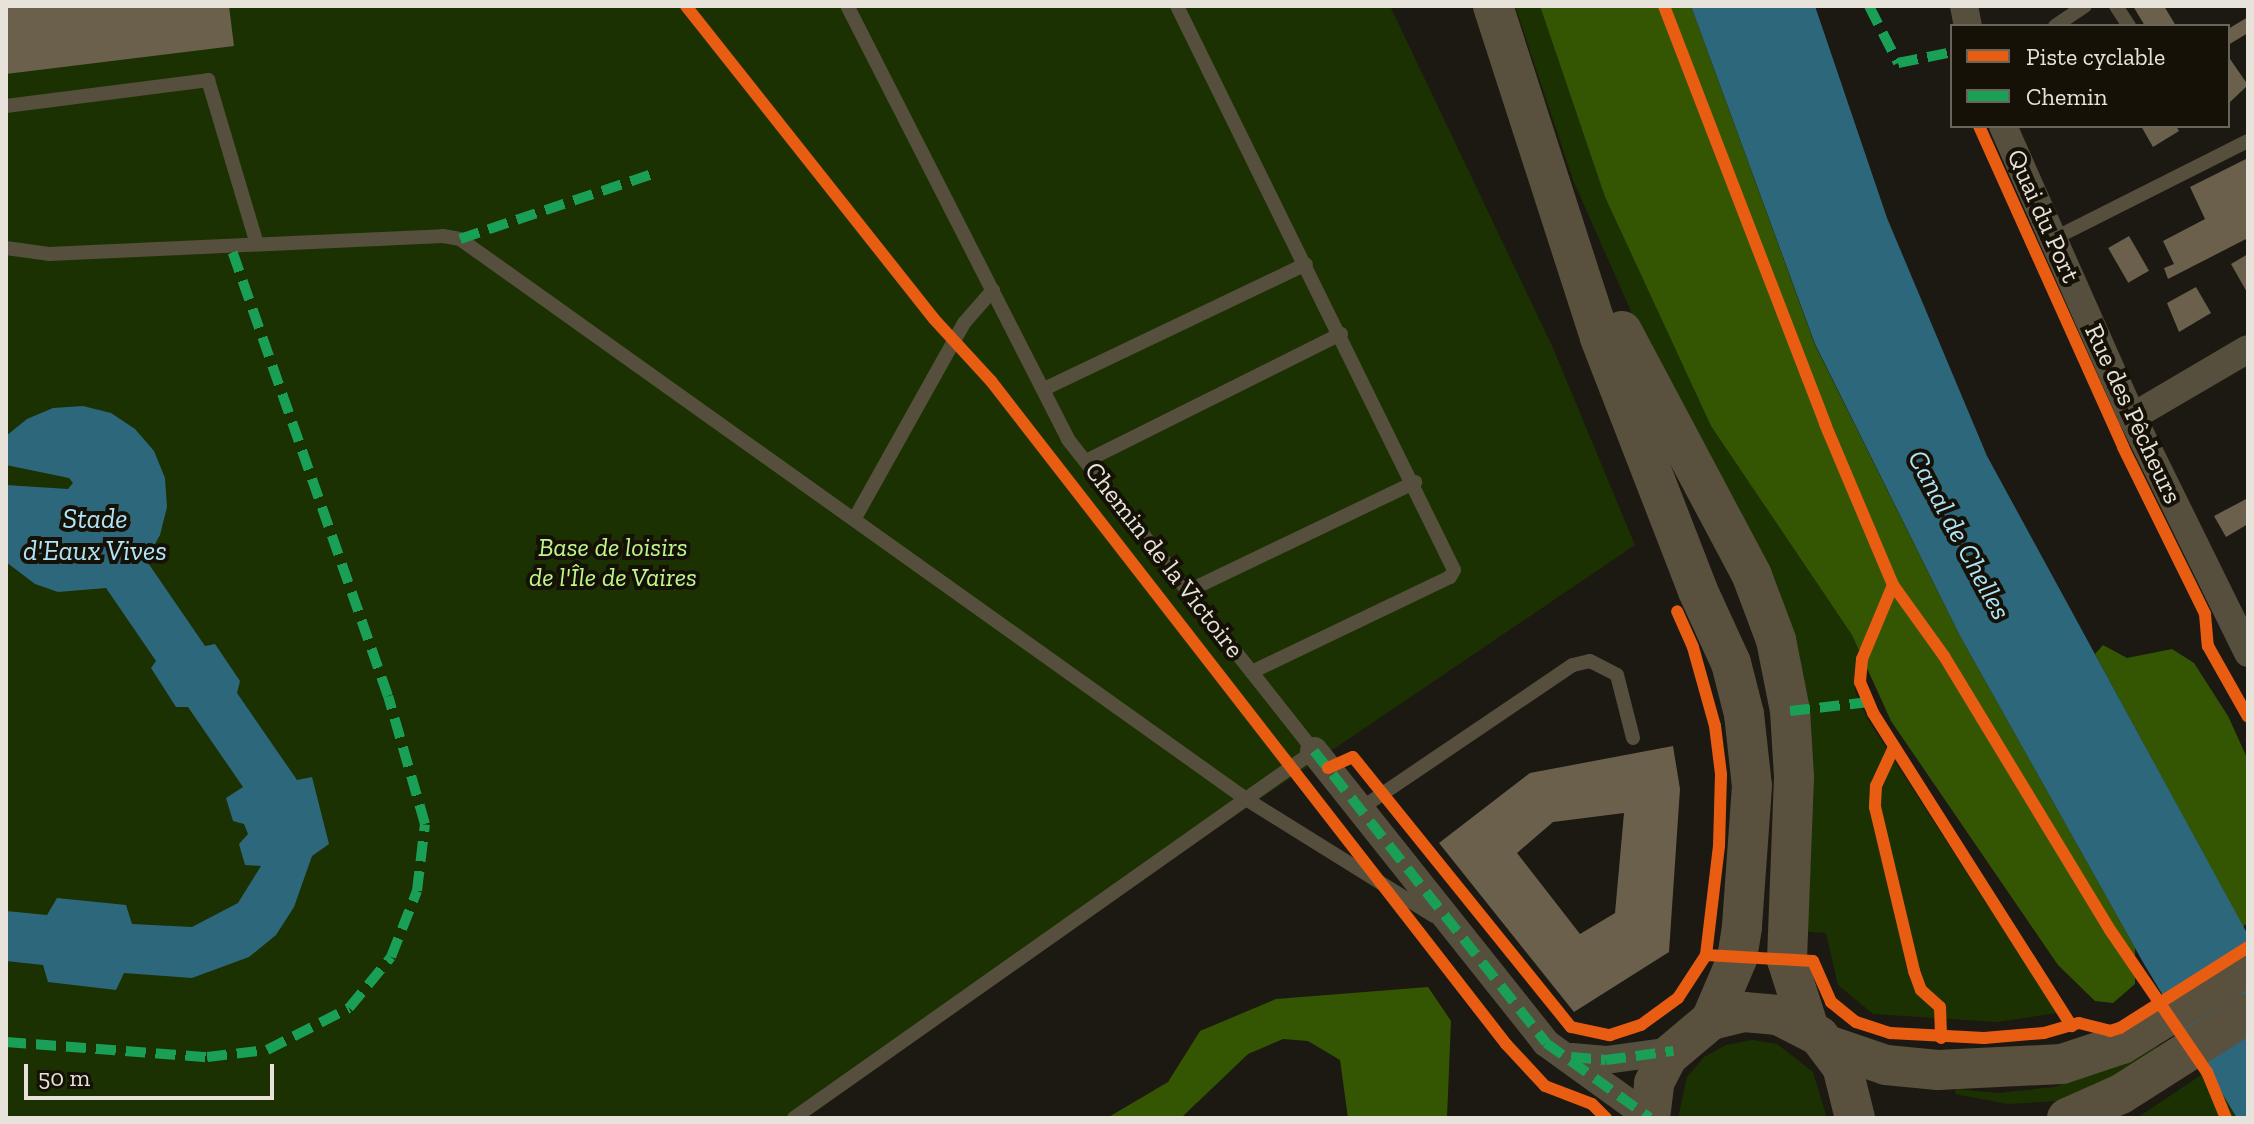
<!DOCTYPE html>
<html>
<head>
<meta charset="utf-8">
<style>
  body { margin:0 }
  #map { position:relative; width:2254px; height:1124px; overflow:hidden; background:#1c1912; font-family:"Zilla Slab",serif }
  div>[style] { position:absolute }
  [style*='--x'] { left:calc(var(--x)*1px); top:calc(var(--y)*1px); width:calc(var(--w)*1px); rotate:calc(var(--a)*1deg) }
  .green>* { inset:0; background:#1c3102 }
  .forest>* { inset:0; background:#345602 }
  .water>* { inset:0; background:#2d677b }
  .building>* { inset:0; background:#6a604c; transform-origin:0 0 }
  .lane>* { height:14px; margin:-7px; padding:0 7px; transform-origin:7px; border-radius:7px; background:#574f3e }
  .street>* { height:28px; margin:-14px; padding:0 14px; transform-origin:14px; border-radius:14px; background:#574f3e }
  .secondary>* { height:40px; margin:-20px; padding:0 20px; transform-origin:20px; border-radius:20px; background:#59513d }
  .quiet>* { height:10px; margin-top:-5px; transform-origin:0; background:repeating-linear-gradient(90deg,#1a9f57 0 20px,transparent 0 30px) }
  .cycleway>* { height:12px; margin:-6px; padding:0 6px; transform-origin:6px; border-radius:6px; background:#e95d12 }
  span { translate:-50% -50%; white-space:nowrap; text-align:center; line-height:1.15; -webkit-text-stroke:8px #161106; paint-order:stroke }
  .street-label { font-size:26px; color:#e7e3db }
  .park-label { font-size:26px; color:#bef88a; font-style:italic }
  .water-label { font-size:28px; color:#afe4f8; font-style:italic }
  .frame { position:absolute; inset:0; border:8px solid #e7e3db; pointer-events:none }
  .legend { position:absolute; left:1950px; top:24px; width:280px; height:104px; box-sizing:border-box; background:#161106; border:2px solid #6a655b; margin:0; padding:10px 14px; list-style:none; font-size:24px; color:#e7e3db }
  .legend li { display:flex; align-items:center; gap:16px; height:40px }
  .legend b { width:40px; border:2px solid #6a655b }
  .scale { position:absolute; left:24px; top:1064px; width:250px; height:36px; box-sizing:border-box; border:4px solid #e7e3db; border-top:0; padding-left:10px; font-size:24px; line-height:28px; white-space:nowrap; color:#e7e3db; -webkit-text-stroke:6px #161106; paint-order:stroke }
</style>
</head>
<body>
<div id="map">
  <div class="green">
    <div style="clip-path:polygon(6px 6px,1390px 6px,1553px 348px,1635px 545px,789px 1118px,6px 1118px)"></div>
    <div style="clip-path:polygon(1515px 6px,1540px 6px,1605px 197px,1711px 426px,1852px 635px,1858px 648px,1855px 691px,1867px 718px,2057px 1013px,1997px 1022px,1873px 1014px,1838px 985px,1826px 933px,1799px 931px,1808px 740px,1684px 431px,1573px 180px)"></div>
    <div style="clip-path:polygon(2152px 1038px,2163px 1056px,2058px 1101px,2008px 1104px,1955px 1094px,1956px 1089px,1998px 1093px,2054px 1087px,2079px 1079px)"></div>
    <div style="clip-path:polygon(1752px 1040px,1777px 1044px,1813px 1072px,1827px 1118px,1678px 1118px,1687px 1077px,1704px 1057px,1726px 1045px)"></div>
    <div style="clip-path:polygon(2210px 1069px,2237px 1118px,2137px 1118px)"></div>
  </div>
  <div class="forest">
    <div style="clip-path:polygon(1540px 6px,1691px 6px,1815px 345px,1960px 636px,2135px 948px,2135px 984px,2113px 1003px,2095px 1001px,2058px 965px,1891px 721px,1852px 635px,1711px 426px,1605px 197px)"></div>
    <div style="clip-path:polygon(2103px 645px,2127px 658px,2172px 649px,2194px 663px,2228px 716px,2248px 760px,2248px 922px,2243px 927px,2095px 654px)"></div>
    <div style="clip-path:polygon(1428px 987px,1451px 1021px,1447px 1118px,1348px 1118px,1340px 1060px,1308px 1041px,1283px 1039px,1248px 1054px,1181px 1118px,1107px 1118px,1168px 1082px,1200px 1031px,1276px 999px)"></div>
  </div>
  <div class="water">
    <div style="clip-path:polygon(1691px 6px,1815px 6px,1887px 218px,1987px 456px,2248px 935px,2248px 1118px,2237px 1118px,2144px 964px,1960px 636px,1815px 344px)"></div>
    <div style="clip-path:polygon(83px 406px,111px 413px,135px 429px,154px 451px,165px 478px,167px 507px,160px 535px,146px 560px,205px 646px,215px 644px,240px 681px,237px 693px,297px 780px,312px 777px,329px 844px,312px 856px,294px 907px,276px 935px,249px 957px,192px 978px,124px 973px,116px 990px,48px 982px,43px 965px,6px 961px,6px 911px,47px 915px,57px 898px,126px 905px,132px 924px,192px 927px,238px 903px,261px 866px,245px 865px,239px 844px,248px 834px,244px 824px,233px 821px,226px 798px,243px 787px,188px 707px,176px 707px,151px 668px,156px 661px,106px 588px,58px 592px,35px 584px,6px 562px,6px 485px,68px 489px,73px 483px,69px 478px,6px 465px,6px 436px,27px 419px,53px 408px)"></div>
  </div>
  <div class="building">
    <div style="clip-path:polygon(6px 6px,229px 6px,234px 46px,6px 74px)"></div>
    <div style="clip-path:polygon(2133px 6px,2164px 6px,2176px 26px,2145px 26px)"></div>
    <div style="clip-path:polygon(2248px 17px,2248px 33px,2228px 45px,2228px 29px)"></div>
    <div style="clip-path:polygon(2228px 56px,2248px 85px,2228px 104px)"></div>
    <div style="clip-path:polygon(2141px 126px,2176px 126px,2179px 131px,2153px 147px)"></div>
    <div style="clip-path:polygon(2248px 158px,2248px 238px,2168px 279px,2164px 268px,2174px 264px,2163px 241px,2205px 219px,2190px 187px)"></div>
    <div style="left:2129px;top:236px;width:40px;height:24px;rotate:60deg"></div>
    <div style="clip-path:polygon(2248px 254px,2248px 294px,2231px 264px)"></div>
    <div style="clip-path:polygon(2196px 287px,2211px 313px,2179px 332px,2167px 303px)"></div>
    <div style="clip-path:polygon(2248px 498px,2248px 524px,2226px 537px,2214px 516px)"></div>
    <div style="clip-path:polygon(evenodd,1673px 746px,1680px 789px,1669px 952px,1574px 1012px,1439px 843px,1530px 773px,1673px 746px,1624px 813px,1615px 913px,1580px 934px,1517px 853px,1553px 822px,1624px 813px)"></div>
  </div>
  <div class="lane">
    <div style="--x:1177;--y:6;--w:628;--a:63.84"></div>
    <div style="--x:1454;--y:570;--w:8;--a:120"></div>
    <div style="--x:1450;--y:577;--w:220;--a:154.4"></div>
    <div style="--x:2116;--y:6;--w:24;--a:57"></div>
    <div style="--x:2055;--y:26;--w:36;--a:-34"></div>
    <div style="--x:6;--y:106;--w:204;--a:-7.3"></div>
    <div style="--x:208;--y:80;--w:171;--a:73.4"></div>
    <div style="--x:2053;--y:239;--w:218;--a:-26.7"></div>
    <div style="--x:6;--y:248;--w:43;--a:7.9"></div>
    <div style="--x:49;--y:254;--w:394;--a:-2.6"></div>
    <div style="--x:443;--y:236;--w:17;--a:10"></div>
    <div style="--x:460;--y:239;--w:965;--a:35.47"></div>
    <div style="--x:1246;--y:799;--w:221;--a:31.9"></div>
    <div style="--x:1044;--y:389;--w:290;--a:-25.5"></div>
    <div style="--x:1086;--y:461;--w:285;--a:-26.5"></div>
    <div style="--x:855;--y:518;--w:223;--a:-60.8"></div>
    <div style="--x:964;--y:323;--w:44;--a:-48.7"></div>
    <div style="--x:1188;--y:591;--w:252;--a:-25.6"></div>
    <div style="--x:1360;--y:809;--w:257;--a:-34.1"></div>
    <div style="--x:1573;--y:665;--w:17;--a:-13"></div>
    <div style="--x:1590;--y:661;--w:30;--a:27"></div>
    <div style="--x:1617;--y:675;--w:65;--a:75.7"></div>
    <div style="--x:794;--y:1118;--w:636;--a:-35.21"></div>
    <div style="--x:1314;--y:751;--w:397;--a:-128.3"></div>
    <div style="--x:1068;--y:439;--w:486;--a:-117"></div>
  </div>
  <div class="street">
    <div style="--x:1964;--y:6;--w:20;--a:79"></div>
    <div style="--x:2003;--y:126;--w:318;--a:66.1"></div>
    <div style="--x:2132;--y:417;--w:263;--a:63.8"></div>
    <div style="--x:2132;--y:417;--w:134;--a:-30.4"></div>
    <div style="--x:1314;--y:751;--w:373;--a:51.5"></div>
    <div style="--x:1546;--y:1043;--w:128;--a:35.8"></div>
    <div style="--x:1572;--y:1057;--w:34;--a:5"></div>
    <div style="--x:1606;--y:1060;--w:68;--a:-7.7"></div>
  </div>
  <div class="secondary">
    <div style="--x:1493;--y:6;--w:349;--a:72.1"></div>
    <div style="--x:1600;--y:338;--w:271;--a:68.8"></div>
    <div style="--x:1698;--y:591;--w:79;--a:65.4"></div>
    <div style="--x:1731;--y:663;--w:53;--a:75.7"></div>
    <div style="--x:1744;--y:714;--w:72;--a:83.7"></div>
    <div style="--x:1752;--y:786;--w:141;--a:94.1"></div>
    <div style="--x:1742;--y:927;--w:32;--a:99"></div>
    <div style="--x:1737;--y:959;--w:66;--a:113.1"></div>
    <div style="--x:1622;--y:331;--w:277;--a:62"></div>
    <div style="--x:1752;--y:576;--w:68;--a:69.4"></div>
    <div style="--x:1776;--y:640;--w:72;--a:78.8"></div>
    <div style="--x:1790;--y:711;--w:66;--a:86.5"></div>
    <div style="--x:1794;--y:777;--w:183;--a:92.2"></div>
    <div style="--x:1787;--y:960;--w:72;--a:72.3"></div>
    <div style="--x:1827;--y:1045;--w:62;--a:18.7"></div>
    <div style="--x:1886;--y:1065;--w:52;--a:5.5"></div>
    <div style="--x:1938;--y:1070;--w:124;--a:-2.8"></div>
    <div style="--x:2062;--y:1064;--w:63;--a:-18.4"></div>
    <div style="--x:2122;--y:1044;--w:148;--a:-31.8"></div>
    <div style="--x:1650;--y:1118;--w:35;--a:-83"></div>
    <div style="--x:1654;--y:1083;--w:29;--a:-63"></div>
    <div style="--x:1667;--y:1057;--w:57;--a:-40.1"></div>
    <div style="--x:1711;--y:1020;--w:34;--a:-14"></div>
    <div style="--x:1744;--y:1012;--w:34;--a:5"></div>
    <div style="--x:1778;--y:1015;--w:46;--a:27.1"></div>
    <div style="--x:1819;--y:1036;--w:38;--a:53"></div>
    <div style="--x:1842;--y:1066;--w:54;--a:76"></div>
    <div style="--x:2067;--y:1118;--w:59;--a:-24"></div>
    <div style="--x:2121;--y:1094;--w:151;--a:-32.5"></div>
  </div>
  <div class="quiet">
    <div style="--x:1869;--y:6;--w:64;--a:63"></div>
    <div style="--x:1898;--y:63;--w:55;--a:-11.5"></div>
    <div style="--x:460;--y:239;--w:203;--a:-18.7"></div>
    <div style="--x:1790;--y:711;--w:80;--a:-6.5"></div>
    <div style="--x:1314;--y:751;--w:373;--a:51.5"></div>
    <div style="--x:1546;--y:1043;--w:128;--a:35.8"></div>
    <div style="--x:6;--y:1042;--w:202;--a:4.3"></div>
    <div style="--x:207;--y:1057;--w:60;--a:-6.7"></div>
    <div style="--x:267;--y:1050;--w:92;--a:-27.1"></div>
    <div style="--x:349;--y:1008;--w:66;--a:-50.5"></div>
    <div style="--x:391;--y:957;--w:71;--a:-68.5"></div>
    <div style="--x:417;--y:891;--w:67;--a:-83.2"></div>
    <div style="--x:425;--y:824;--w:133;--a:-106.1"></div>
    <div style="--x:388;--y:696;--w:478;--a:-109.3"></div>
    <div style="--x:1571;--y:1057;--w:35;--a:5"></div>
    <div style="--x:1606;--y:1060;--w:68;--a:-7.7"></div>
  </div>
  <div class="cycleway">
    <div style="--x:686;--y:6;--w:399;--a:51.6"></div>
    <div style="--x:934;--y:319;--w:84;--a:47.4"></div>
    <div style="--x:991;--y:381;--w:840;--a:52.16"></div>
    <div style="--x:1506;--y:1044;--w:57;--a:47.1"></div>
    <div style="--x:1545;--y:1086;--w:50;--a:21"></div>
    <div style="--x:1592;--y:1104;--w:20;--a:45"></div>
    <div style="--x:1664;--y:6;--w:448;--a:68.9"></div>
    <div style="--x:1825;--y:424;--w:175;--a:67.1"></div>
    <div style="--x:1893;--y:585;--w:87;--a:54.3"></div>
    <div style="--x:1944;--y:656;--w:320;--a:58.8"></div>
    <div style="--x:2110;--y:930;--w:172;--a:55.7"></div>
    <div style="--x:2207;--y:1072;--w:50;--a:67.6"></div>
    <div style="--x:1979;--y:126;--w:352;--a:65.8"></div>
    <div style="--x:2123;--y:447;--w:186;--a:63.8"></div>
    <div style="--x:2205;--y:614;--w:32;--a:85"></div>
    <div style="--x:2208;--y:646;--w:81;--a:60.6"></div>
    <div style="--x:1893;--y:585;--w:80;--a:112.7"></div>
    <div style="--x:1862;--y:659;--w:23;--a:95"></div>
    <div style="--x:1860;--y:682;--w:34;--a:67"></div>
    <div style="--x:1873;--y:713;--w:371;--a:57.6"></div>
    <div style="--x:1894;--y:747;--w:43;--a:114.8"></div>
    <div style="--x:1876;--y:786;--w:21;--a:93"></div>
    <div style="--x:1875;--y:807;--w:169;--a:76.6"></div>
    <div style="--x:1914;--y:971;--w:20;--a:70"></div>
    <div style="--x:1921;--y:990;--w:25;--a:42"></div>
    <div style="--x:1940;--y:1007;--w:31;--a:88"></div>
    <div style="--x:1328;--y:768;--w:27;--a:-24"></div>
    <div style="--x:1353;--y:757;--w:347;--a:51.1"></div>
    <div style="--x:1571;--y:1027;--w:40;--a:12"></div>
    <div style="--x:1610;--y:1035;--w:33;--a:-18"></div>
    <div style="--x:1641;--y:1025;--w:46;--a:-36.1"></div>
    <div style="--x:1678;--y:998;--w:51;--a:-56.9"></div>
    <div style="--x:1706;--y:955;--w:110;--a:-83.2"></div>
    <div style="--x:1719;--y:846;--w:72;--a:-88.4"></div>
    <div style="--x:1721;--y:774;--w:48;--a:-97.1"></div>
    <div style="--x:1715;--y:726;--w:82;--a:-105.6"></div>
    <div style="--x:1693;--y:647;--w:39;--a:-114"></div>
    <div style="--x:1706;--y:955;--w:107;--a:3.2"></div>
    <div style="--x:1813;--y:961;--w:45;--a:66.3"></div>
    <div style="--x:1831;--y:1002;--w:32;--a:39"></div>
    <div style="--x:1856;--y:1022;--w:36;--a:18"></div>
    <div style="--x:1890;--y:1033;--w:94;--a:3"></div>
    <div style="--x:1984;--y:1038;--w:60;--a:-4.8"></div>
    <div style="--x:2044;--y:1033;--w:36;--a:-16"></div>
    <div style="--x:2079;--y:1023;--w:32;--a:14"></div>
    <div style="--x:2110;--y:1031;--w:10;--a:-17"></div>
    <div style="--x:2120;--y:1028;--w:151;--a:-32.3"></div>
  </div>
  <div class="street-label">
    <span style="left:2043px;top:216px;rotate:66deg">Quai du Port</span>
    <span style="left:2133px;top:414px;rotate:65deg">Rue des Pêcheurs</span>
    <span style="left:1164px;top:560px;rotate:52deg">Chemin de la Victoire</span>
  </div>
  <div class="park-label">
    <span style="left:613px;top:563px">Base de loisirs<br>de l'Île de Vaires</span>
  </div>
  <div class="water-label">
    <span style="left:95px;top:535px">Stade<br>d'Eaux Vives</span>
    <span style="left:1959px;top:535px;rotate:62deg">Canal de Chelles</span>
  </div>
  <div class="frame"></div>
  <ul class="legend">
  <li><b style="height:10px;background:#e95d12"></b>Piste cyclable</li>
  <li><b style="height:10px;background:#1a9f57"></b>Chemin</li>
  </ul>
  <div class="scale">50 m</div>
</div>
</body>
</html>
